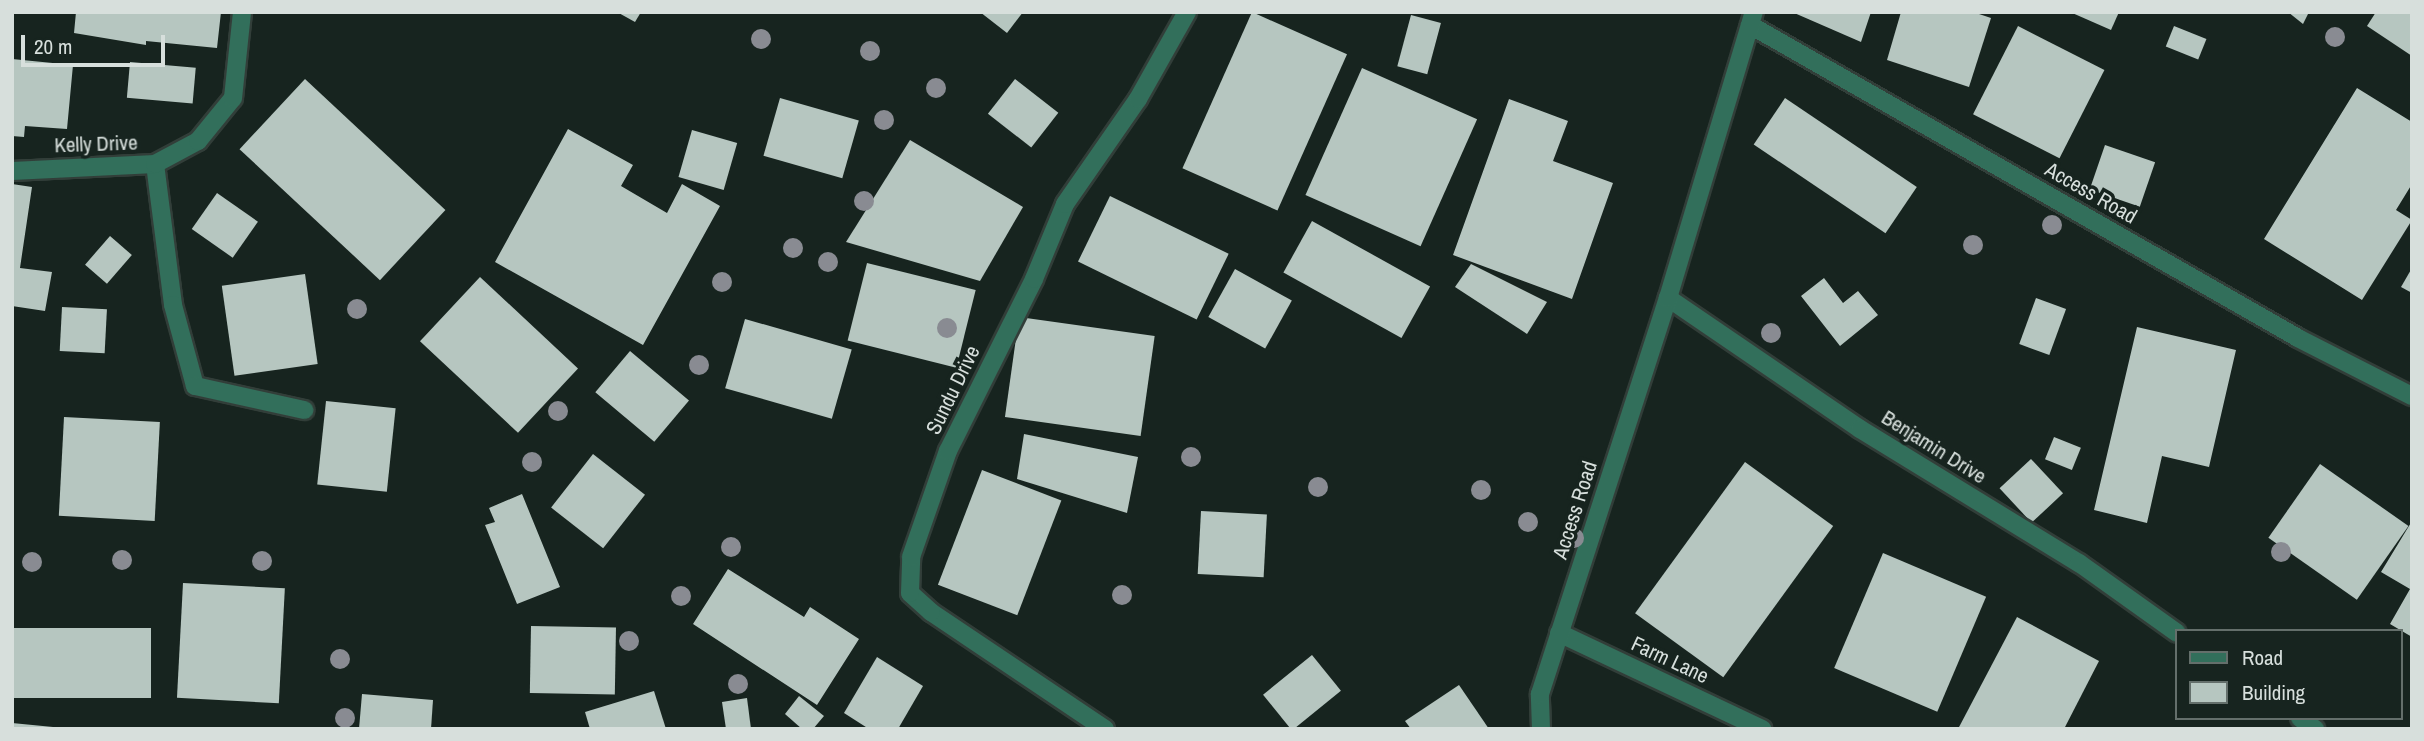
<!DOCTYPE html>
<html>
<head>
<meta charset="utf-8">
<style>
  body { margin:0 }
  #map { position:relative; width:2424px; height:741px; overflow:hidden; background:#17241f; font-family:"Archivo Narrow",sans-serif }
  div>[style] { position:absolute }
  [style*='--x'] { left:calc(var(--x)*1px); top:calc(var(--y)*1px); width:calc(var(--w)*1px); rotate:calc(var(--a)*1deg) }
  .building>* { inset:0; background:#b6c6c0; transform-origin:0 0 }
  .roads { filter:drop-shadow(2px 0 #323e39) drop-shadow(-2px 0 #323e39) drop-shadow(0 2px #323e39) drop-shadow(0 -2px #323e39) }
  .minor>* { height:18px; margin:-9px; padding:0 9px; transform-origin:9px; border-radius:9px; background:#326f5b }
  .trees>* { width:20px; height:20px; margin:-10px; border-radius:50%; background:#898b92 }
  span { translate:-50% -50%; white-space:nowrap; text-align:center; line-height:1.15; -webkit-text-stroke:7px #17241f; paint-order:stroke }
  .street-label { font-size:21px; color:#d7dfdc }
  .frame { position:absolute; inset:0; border:14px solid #d7dfdc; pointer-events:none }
  .legend { position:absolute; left:2175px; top:629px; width:228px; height:91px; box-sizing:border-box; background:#17241f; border:2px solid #646f6b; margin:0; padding:9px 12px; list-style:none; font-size:21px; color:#d7dfdc }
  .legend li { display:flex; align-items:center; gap:14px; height:35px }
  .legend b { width:35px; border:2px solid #646f6b }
  .scale { position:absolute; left:21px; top:35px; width:144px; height:32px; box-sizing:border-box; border:4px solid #d7dfdc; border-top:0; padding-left:9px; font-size:21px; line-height:24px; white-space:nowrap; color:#d7dfdc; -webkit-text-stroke:5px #17241f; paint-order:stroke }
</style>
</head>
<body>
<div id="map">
  <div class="building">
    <div style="clip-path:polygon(76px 12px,221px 12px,217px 48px,146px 41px,146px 45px,74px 33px)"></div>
    <div style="clip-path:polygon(617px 12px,641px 12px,635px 22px)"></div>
    <div style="clip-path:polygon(980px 12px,1023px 12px,1007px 33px)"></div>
    <div style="left:1252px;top:12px;width:104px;height:171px;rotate:24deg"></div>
    <div style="clip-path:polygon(1792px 12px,1871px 12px,1861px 42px)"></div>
    <div style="clip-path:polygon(1901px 12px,1973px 12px,1991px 18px,1969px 87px,1887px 60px)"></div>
    <div style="clip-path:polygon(2070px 12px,2119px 12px,2111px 30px)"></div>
    <div style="clip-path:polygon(2288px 12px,2309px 12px,2303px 24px)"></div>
    <div style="clip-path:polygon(2376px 12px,2412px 12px,2412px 56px,2367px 26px)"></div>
    <div style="left:1411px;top:15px;width:31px;height:53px;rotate:15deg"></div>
    <div style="left:2018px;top:26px;width:97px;height:99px;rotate:27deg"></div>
    <div style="left:2174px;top:26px;width:35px;height:22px;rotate:22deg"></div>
    <div style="clip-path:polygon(12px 59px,73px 65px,67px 129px,25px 126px,24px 137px,12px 136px)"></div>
    <div style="left:130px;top:62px;width:66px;height:36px;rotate:5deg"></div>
    <div style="left:1362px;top:68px;width:126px;height:139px;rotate:24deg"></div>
    <div style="left:305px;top:79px;width:192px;height:96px;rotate:43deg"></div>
    <div style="left:1015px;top:79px;width:55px;height:44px;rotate:38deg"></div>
    <div style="clip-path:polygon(2357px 88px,2412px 122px,2412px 184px,2396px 210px,2412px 220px,2362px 300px,2264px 239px)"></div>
    <div style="left:780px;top:98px;width:82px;height:60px;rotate:16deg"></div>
    <div style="left:1785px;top:98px;width:159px;height:56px;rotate:34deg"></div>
    <div style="clip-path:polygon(1509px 99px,1568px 121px,1553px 161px,1613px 183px,1572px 299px,1453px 255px)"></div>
    <div style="clip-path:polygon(568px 129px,633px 165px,621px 186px,667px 213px,682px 184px,720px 206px,643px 345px,495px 262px)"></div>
    <div style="left:692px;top:130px;width:47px;height:49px;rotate:16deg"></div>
    <div style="clip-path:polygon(910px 140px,1023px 207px,980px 281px,846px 242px)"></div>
    <div style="left:2105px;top:145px;width:53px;height:47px;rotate:19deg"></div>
    <div style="clip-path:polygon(12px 184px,32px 187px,20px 268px,52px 272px,45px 311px,12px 306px)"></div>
    <div style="left:217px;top:193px;width:50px;height:44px;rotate:35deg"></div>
    <div style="left:1110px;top:196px;width:132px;height:73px;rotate:26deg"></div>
    <div style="left:1312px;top:221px;width:135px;height:59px;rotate:29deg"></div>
    <div style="left:110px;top:236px;width:29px;height:38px;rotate:41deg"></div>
    <div style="left:867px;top:263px;width:112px;height:80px;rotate:14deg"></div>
    <div style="clip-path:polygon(1471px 264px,1547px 302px,1527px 334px,1455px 287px)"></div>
    <div style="clip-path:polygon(2412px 268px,2412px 293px,2401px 287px)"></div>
    <div style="left:1235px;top:269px;width:65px;height:55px;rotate:29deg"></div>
    <div style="left:305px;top:274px;width:91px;height:84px;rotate:82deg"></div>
    <div style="left:480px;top:277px;width:134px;height:88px;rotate:43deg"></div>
    <div style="clip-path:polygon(1824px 278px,1843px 303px,1858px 291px,1878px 315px,1840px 346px,1801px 296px)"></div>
    <div style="left:2036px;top:298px;width:32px;height:49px;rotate:20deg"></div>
    <div style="left:62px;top:307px;width:45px;height:44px;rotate:3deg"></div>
    <div style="left:1019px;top:317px;width:137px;height:101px;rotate:8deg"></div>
    <div style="left:745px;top:319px;width:111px;height:72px;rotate:16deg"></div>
    <div style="clip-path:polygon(2137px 327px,2236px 350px,2209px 467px,2162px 456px,2147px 523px,2094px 510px)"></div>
    <div style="left:630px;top:351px;width:77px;height:54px;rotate:40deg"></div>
    <div style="left:326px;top:401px;width:70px;height:84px;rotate:6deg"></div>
    <div style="left:64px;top:417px;width:96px;height:99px;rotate:3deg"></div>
    <div style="clip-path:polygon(1024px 434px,1138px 457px,1127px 513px,1017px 479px)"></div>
    <div style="left:2054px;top:437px;width:29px;height:24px;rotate:22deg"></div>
    <div style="left:593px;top:454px;width:66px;height:68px;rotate:38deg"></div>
    <div style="left:2031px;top:459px;width:47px;height:43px;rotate:47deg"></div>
    <div style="left:1745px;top:462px;width:109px;height:187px;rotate:36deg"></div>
    <div style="left:2320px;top:464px;width:108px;height:90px;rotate:35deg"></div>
    <div style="left:982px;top:470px;width:85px;height:123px;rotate:21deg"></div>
    <div style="clip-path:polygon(522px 494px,560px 587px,517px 604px,485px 525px,495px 522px,489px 508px)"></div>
    <div style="left:1201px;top:511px;width:66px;height:63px;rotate:3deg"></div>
    <div style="clip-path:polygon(2412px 521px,2412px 637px,2390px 624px,2410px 589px,2381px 572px)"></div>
    <div style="left:1883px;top:553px;width:112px;height:125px;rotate:23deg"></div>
    <div style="clip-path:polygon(728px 569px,804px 617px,810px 607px,859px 639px,817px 705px,693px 624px)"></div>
    <div style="left:183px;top:583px;width:102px;height:115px;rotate:3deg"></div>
    <div style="clip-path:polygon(2017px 617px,2099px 661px,2064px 729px,1958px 729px)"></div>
    <div style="left:531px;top:626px;width:85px;height:67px;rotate:1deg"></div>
    <div style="left:151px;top:628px;width:70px;height:139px;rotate:90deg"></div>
    <div style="left:1312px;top:655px;width:46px;height:63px;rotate:51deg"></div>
    <div style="clip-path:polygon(877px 657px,923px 686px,898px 729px,869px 729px,844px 713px)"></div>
    <div style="clip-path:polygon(1459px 685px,1489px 729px,1411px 729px,1405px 721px)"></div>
    <div style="clip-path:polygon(654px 691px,666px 729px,590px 729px,585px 712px)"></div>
    <div style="clip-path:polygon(362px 694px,433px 700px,431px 729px,359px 729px)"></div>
    <div style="clip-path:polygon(799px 696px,824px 716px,813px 729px,802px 729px,785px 714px)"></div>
    <div style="clip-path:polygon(747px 698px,751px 729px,726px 729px,722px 702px)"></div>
    <div style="clip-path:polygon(12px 723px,53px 727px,53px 729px,12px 729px)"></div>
  </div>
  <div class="roads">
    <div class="minor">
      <div style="--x:1750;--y:25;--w:631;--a:29.73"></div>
      <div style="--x:2298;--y:338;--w:128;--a:27"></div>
      <div style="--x:155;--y:164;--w:142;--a:82.7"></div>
      <div style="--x:173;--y:305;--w:84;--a:74.8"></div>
      <div style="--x:195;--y:386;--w:112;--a:12.4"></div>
      <div style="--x:12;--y:171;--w:143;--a:-2.8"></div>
      <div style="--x:155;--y:164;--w:49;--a:-28.1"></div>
      <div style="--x:198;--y:141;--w:55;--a:-50.9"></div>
      <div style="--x:233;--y:98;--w:86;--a:-84"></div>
      <div style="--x:1668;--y:298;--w:232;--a:34.3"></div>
      <div style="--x:1860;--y:429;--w:257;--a:31.5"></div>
      <div style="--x:2079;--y:563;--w:120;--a:35.5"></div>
      <div style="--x:1559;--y:633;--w:225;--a:25.3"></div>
      <div style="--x:2300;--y:718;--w:19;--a:36"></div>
      <div style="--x:1105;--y:729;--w:210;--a:-146.1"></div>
      <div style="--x:931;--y:612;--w:28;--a:-138"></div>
      <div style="--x:910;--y:593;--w:36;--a:-88"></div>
      <div style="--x:911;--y:557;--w:112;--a:-70.8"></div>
      <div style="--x:948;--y:451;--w:192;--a:-63.4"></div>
      <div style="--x:1034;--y:279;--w:81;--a:-67.5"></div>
      <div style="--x:1065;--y:204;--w:128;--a:-55.2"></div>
      <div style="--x:1138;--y:99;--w:100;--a:-60.6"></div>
      <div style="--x:1541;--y:729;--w:35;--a:-92"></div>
      <div style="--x:1540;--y:694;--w:416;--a:-72.1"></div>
      <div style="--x:1668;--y:298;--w:299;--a:-73.3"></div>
    </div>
  </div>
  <div class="trees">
    <div style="left:2335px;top:37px"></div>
    <div style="left:761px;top:39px"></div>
    <div style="left:870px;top:51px"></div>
    <div style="left:936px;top:88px"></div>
    <div style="left:884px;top:120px"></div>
    <div style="left:864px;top:201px"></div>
    <div style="left:2052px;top:225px"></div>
    <div style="left:1973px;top:245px"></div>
    <div style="left:793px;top:248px"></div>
    <div style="left:828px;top:262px"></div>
    <div style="left:722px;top:282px"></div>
    <div style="left:357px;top:309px"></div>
    <div style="left:947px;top:328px"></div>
    <div style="left:1771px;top:333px"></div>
    <div style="left:699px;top:365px"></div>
    <div style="left:558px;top:411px"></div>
    <div style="left:1191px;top:457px"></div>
    <div style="left:532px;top:462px"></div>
    <div style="left:1318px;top:487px"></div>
    <div style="left:1481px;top:490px"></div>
    <div style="left:1528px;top:522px"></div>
    <div style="left:1574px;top:538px"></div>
    <div style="left:731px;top:547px"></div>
    <div style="left:2281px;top:552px"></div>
    <div style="left:122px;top:560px"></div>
    <div style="left:262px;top:561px"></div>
    <div style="left:32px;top:562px"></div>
    <div style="left:1122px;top:595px"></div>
    <div style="left:681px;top:596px"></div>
    <div style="left:629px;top:641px"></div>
    <div style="left:340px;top:659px"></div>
    <div style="left:738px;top:684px"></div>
    <div style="left:345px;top:718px"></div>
  </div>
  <div class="street-label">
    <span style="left:96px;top:144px;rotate:-2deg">Kelly Drive</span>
    <span style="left:2091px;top:193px;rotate:30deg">Access Road</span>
    <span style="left:953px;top:390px;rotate:-64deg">Sundu Drive</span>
    <span style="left:1934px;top:447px;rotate:32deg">Benjamin Drive</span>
    <span style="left:1575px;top:510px;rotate:-72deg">Access Road</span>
    <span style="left:1670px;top:660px;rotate:25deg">Farm Lane</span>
  </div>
  <div class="frame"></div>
  <ul class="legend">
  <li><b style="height:9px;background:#326f5b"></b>Road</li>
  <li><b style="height:19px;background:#b6c6c0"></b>Building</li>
  </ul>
  <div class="scale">20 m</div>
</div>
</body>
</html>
